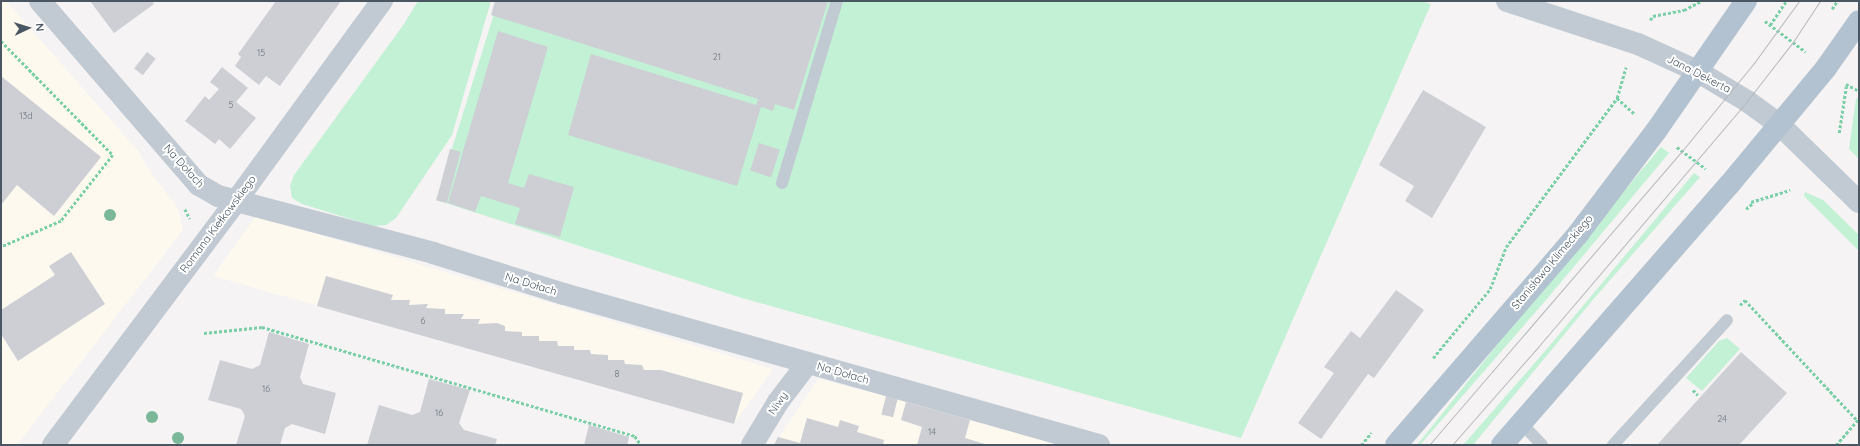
<!DOCTYPE html>
<html>
<head>
<meta charset="utf-8">
<style>
  body { margin:0 }
  #map { position:relative; width:1860px; height:446px; overflow:hidden; background:#f5f3f3; font-family:Quicksand,sans-serif }
  div>[style] { position:absolute }
  [style*='--x'] { left:calc(var(--x)*1px); top:calc(var(--y)*1px); width:calc(var(--w)*1px); rotate:calc(var(--a)*1deg) }
  .commercial>* { inset:0; background:#fdf9ef }
  .green>* { inset:0; background:#c3f1d5 }
  .building>* { inset:0; background:#cdcfd5; transform-origin:0 0 }
  .path>* { height:2.5px; margin-top:-1.25px; transform-origin:0; background:repeating-linear-gradient(90deg,#7ad0a6 0 3px,transparent 0 5px) }
  .lane>* { height:12px; margin:-6px; padding:0 6px; transform-origin:6px; border-radius:6px; background:#c1cad2 }
  .street>* { height:22px; margin:-11px; padding:0 11px; transform-origin:11px; border-radius:11px; background:#c1cad2 }
  .primary>* { height:22px; margin:-11px; padding:0 11px; transform-origin:11px; border-radius:11px; background:#b3c2d1 }
  .tram>* { height:1px; margin:-0.5px; padding:0 0.5px; transform-origin:0.5px; border-radius:0.5px; background:#b5b8bd }
  .trees>* { width:12px; height:12px; margin:-6px; border-radius:50%; background:#7bb799 }
  span { translate:-50% -50%; white-space:nowrap; text-align:center; line-height:1.15; -webkit-text-stroke:4px #fff; paint-order:stroke }
  .number-label { font-size:9px; color:#6b747e }
  .number-label span { -webkit-text-stroke-width:0 }
  .street-label { font-size:11px; color:#4a5661 }
  .frame { position:absolute; inset:0; border:2px solid #4a5661; pointer-events:none }
  .north { position:absolute; left:8px; top:8px; width:40px; height:40px; -webkit-text-stroke:3px #fff; paint-order:stroke; rotate:86deg; font-size:11px; font-weight:700; line-height:16px; text-align:center; color:#4a5661 }
  .north::after { content:''; display:block; margin:auto; width:14px; height:18px; background:#4a5661; clip-path:polygon(50% 0,100% 100%,50% 72%,0 100%) }
</style>
</head>
<body>
<div id="map">
  <div class="commercial">
    <div style="clip-path:polygon(1px 1px,6px 1px,139px 152px,149px 170px,178px 208px,183px 230px,17px 445px,1px 445px)"></div>
    <div style="clip-path:polygon(256px 216px,773px 369px,734px 424px,213px 276px)"></div>
    <div style="clip-path:polygon(818px 379px,886px 396px,1061px 445px,774px 445px)"></div>
  </div>
  <div class="green">
    <div style="clip-path:polygon(418px 1px,491px 1px,452px 135px,396px 218px,386px 225px,373px 226px,302px 204px,292px 198px,290px 186px,294px 175px,404px 24px)"></div>
    <div style="clip-path:polygon(498px 1px,1420px 1px,1431px 4px,1241px 438px,742px 298px,436px 200px)"></div>
    <div style="clip-path:polygon(1859px 97px,1859px 159px,1849px 149px,1856px 99px)"></div>
    <div style="clip-path:polygon(1661px 147px,1669px 153px,1546px 300px,1420px 445px,1417px 445px,1537px 295px)"></div>
    <div style="clip-path:polygon(1694px 173px,1700px 177px,1591px 302px,1473px 445px,1463px 445px,1546px 350px)"></div>
    <div style="clip-path:polygon(1805px 192px,1823px 200px,1859px 235px,1859px 251px,1804px 196px)"></div>
    <div style="clip-path:polygon(1727px 338px,1740px 349px,1702px 391px,1686px 378px,1719px 341px)"></div>
  </div>
  <div class="building">
    <div style="clip-path:polygon(90px 1px,152px 1px,154px 4px,114px 33px)"></div>
    <div style="clip-path:polygon(276px 1px,341px 1px,280px 86px,266px 76px,259px 85px,235px 66px,241px 57px,238px 54px)"></div>
    <div style="clip-path:polygon(495px 1px,828px 1px,794px 110px,775px 104px,773px 111px,761px 107px,737px 186px,568px 135px,591px 54px,756px 105px,758px 99px,491px 15px)"></div>
    <div style="clip-path:polygon(498px 31px,548px 47px,508px 183px,524px 188px,529px 174px,574px 187px,560px 237px,515px 224px,520px 208px,481px 196px,475px 212px,448px 203px)"></div>
    <div style="left:147px;top:52px;width:11px;height:21px;rotate:38deg"></div>
    <div style="clip-path:polygon(222px 67px,248px 88px,236px 102px,256px 118px,230px 149px,219px 139px,215px 144px,185px 121px,205px 96px,209px 100px,219px 89px,210px 82px)"></div>
    <div style="clip-path:polygon(1px 76px,101px 157px,54px 216px,17px 185px,1px 205px)"></div>
    <div style="clip-path:polygon(1423px 90px,1486px 127px,1432px 218px,1405px 201px,1414px 186px,1379px 165px)"></div>
    <div style="left:759px;top:143px;width:22px;height:29px;rotate:18deg"></div>
    <div style="left:450px;top:149px;width:11px;height:53px;rotate:15deg"></div>
    <div style="clip-path:polygon(71px 252px,105px 304px,18px 361px,1px 334px,1px 310px,55px 275px,49px 266px)"></div>
    <div style="clip-path:polygon(326px 276px,393px 295px,391px 300px,410px 300px,409px 305px,428px 304px,426px 308px,445px 309px,445px 314px,464px 314px,461px 319px,480px 319px,478px 324px,497px 323px,505px 326px,505px 331px,522px 332px,522px 336px,539px 336px,539px 341px,557px 341px,558px 346px,574px 346px,574px 350px,590px 350px,591px 354px,608px 355px,608px 360px,624px 360px,625px 364px,642px 365px,644px 370px,661px 370px,743px 393px,734px 424px,317px 306px)"></div>
    <div style="clip-path:polygon(1396px 290px,1424px 310px,1374px 378px,1368px 374px,1321px 439px,1298px 423px,1334px 373px,1324px 367px,1351px 331px,1360px 338px)"></div>
    <div style="clip-path:polygon(269px 332px,309px 344px,300px 377px,303px 384px,336px 393px,325px 434px,292px 424px,285px 428px,280px 445px,236px 445px,245px 416px,241px 409px,208px 400px,220px 360px,252px 369px,260px 365px)"></div>
    <div style="clip-path:polygon(1741px 352px,1787px 393px,1739px 445px,1657px 445px)"></div>
    <div style="clip-path:polygon(429px 379px,470px 390px,459px 423px,464px 430px,497px 439px,495px 445px,367px 445px,379px 405px,412px 415px,420px 412px)"></div>
    <div style="left:886px;top:396px;width:12px;height:19px;rotate:14deg"></div>
    <div style="clip-path:polygon(906px 402px,970px 420px,965px 438px,988px 445px,917px 445px,922px 427px,901px 420px)"></div>
    <div style="clip-path:polygon(807px 418px,838px 427px,840px 420px,859px 426px,857px 432px,884px 440px,883px 445px,774px 445px,778px 437px,800px 443px)"></div>
    <div style="clip-path:polygon(589px 425px,629px 437px,627px 445px,584px 445px)"></div>
  </div>
  <div class="path">
    <div style="--x:1832;--y:9;--w:9;--a:-58"></div>
    <div style="--x:1650;--y:20;--w:5;--a:-53"></div>
    <div style="--x:1653;--y:16;--w:32;--a:-11"></div>
    <div style="--x:1684;--y:10;--w:19;--a:-28"></div>
    <div style="--x:1765;--y:21;--w:51;--a:37.1"></div>
    <div style="--x:1770;--y:25;--w:29;--a:-56"></div>
    <div style="--x:1;--y:41;--w:160;--a:45.5"></div>
    <div style="--x:113;--y:155;--w:84;--a:128.2"></div>
    <div style="--x:61;--y:221;--w:65;--a:156.6"></div>
    <div style="--x:1846;--y:84;--w:15;--a:28"></div>
    <div style="--x:1617;--y:98;--w:25;--a:42"></div>
    <div style="--x:1839;--y:133;--w:47;--a:-81.3"></div>
    <div style="--x:1677;--y:147;--w:36;--a:37"></div>
    <div style="--x:1751;--y:202;--w:41;--a:-17.1"></div>
    <div style="--x:185;--y:209;--w:11;--a:63"></div>
    <div style="--x:1746;--y:209;--w:9;--a:-41"></div>
    <div style="--x:1740;--y:305;--w:7;--a:-45"></div>
    <div style="--x:1745;--y:300;--w:166;--a:47"></div>
    <div style="--x:204;--y:333;--w:58;--a:-5.9"></div>
    <div style="--x:262;--y:327;--w:389;--a:16.3"></div>
    <div style="--x:635;--y:436;--w:11;--a:56"></div>
    <div style="--x:1433;--y:358;--w:89;--a:-50.4"></div>
    <div style="--x:1490;--y:289;--w:45;--a:-69.1"></div>
    <div style="--x:1506;--y:247;--w:186;--a:-53.3"></div>
    <div style="--x:1617;--y:98;--w:32;--a:-74"></div>
    <div style="--x:1693;--y:390;--w:7;--a:45"></div>
    <div style="--x:1361;--y:445;--w:16;--a:-50"></div>
    <div style="--x:1836;--y:445;--w:35;--a:-49"></div>
  </div>
  <div class="lane">
    <div style="--x:782;--y:183;--w:190;--a:-73.2"></div>
    <div style="--x:1521;--y:423;--w:30;--a:46"></div>
    <div style="--x:1613;--y:445;--w:169;--a:-47.6"></div>
  </div>
  <div class="street">
    <div style="--x:40;--y:1;--w:243;--a:49.2"></div>
    <div style="--x:199;--y:185;--w:22;--a:30"></div>
    <div style="--x:218;--y:196;--w:222;--a:14.8"></div>
    <div style="--x:433;--y:253;--w:137;--a:17.4"></div>
    <div style="--x:564;--y:294;--w:556;--a:15.76"></div>
    <div style="--x:1507;--y:1;--w:138;--a:18.2"></div>
    <div style="--x:1638;--y:44;--w:65;--a:24.6"></div>
    <div style="--x:1697;--y:71;--w:58;--a:31"></div>
    <div style="--x:1747;--y:101;--w:41;--a:36"></div>
    <div style="--x:1780;--y:125;--w:110;--a:44.3"></div>
    <div style="--x:53;--y:445;--w:305;--a:-53.1"></div>
    <div style="--x:236;--y:201;--w:248;--a:-53.9"></div>
    <div style="--x:752;--y:445;--w:50;--a:-58.8"></div>
    <div style="--x:778;--y:402;--w:48;--a:-52.7"></div>
  </div>
  <div class="primary">
    <div style="--x:1396;--y:445;--w:279;--a:-49.2"></div>
    <div style="--x:1578;--y:234;--w:129;--a:-52.9"></div>
    <div style="--x:1656;--y:131;--w:158;--a:-55.3"></div>
    <div style="--x:1502;--y:445;--w:345;--a:-48.9"></div>
    <div style="--x:1729;--y:185;--w:152;--a:-50.3"></div>
    <div style="--x:1826;--y:68;--w:57;--a:-54.9"></div>
  </div>
  <div class="tram">
    <div style="--x:1429;--y:445;--w:388;--a:-49.3"></div>
    <div style="--x:1682;--y:151;--w:114;--a:-50.7"></div>
    <div style="--x:1754;--y:63;--w:77;--a:-54"></div>
    <div style="--x:1452;--y:445;--w:130;--a:-48.7"></div>
    <div style="--x:1538;--y:347;--w:323;--a:-49.6"></div>
    <div style="--x:1747;--y:101;--w:75;--a:-52.1"></div>
    <div style="--x:1793;--y:42;--w:49;--a:-56.6"></div>
  </div>
  <div class="trees">
    <div style="left:110px;top:215px"></div>
    <div style="left:152px;top:417px"></div>
    <div style="left:178px;top:438px"></div>
  </div>
  <div class="number-label">
    <span style="left:261px;top:53px">15</span>
    <span style="left:717px;top:57px">21</span>
    <span style="left:231px;top:105px">5</span>
    <span style="left:26px;top:116px">13d</span>
    <span style="left:423px;top:321px">6</span>
    <span style="left:617px;top:374px">8</span>
    <span style="left:266px;top:389px">16</span>
    <span style="left:439px;top:413px">16</span>
    <span style="left:1722px;top:419px">24</span>
    <span style="left:932px;top:432px">14</span>
  </div>
  <div class="street-label">
    <span style="left:1699px;top:74px;rotate:27deg">Jana Dekerta</span>
    <span style="left:184px;top:166px;rotate:48deg">Na Dołach</span>
    <span style="left:218px;top:224px;rotate:-53deg">Romana Kiełkowskiego</span>
    <span style="left:1552px;top:262px;rotate:-50deg">Stanisława Klimeckiego</span>
    <span style="left:531px;top:284px;rotate:17deg">Na Dołach</span>
    <span style="left:843px;top:373px;rotate:16deg">Na Dołach</span>
    <span style="left:778px;top:403px;rotate:-56deg">Niwy</span>
  </div>
  <div class="frame"></div>
  <div class="north">N</div>
</div>
</body>
</html>
